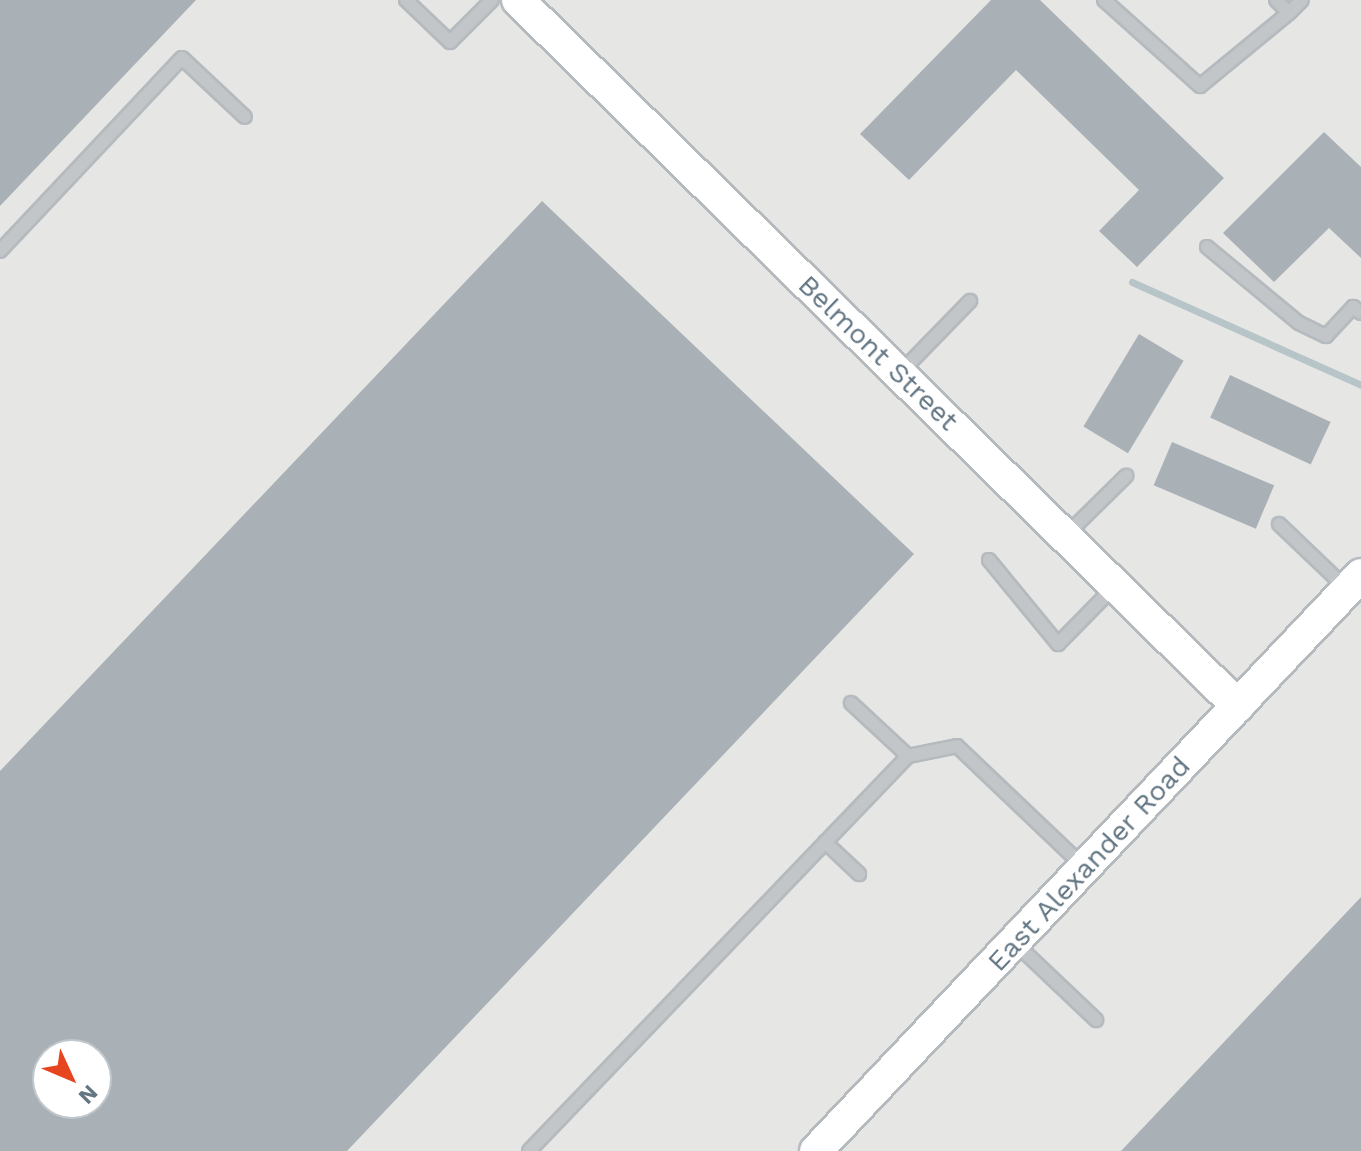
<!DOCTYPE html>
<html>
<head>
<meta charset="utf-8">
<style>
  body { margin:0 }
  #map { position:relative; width:1361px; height:1151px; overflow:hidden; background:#f5f5f1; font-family:"Work Sans",sans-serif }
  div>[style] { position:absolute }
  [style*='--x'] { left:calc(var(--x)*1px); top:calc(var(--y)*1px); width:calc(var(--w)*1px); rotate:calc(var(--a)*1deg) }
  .built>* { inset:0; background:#e6e7e5 }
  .stream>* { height:7px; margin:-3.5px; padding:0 3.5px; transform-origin:3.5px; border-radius:3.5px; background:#b7c5c8 }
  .building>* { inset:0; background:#a9b1b7; transform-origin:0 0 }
  .roads { filter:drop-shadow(2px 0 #b4babe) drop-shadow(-2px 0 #b4babe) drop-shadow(0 2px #b4babe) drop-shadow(0 -2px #b4babe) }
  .lane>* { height:12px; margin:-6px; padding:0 6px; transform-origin:6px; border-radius:6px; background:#c2c6c9 }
  .secondary>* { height:32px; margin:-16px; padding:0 16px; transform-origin:16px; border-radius:16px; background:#fff }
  span { translate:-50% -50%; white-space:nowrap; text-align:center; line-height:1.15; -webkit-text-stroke:8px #fff; paint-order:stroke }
  .street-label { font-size:28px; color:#637683 }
  .north { position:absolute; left:32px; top:1039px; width:80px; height:80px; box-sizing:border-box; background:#fff; border:2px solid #c1c8cd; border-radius:50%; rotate:134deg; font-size:22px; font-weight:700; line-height:32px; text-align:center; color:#637683 }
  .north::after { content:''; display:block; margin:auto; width:28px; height:36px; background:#e74520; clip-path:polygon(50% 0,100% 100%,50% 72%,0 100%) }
</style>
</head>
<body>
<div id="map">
  <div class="built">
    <div style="clip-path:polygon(evenodd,0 0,1361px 0,1361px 1151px,0 1151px,0 0,48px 1055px,96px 1055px,96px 1103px,48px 1103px,48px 1055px)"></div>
  </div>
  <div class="stream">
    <div style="--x:1132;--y:282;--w:251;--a:24.2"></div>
  </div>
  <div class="building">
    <div style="clip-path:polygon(0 0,196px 0,0 206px)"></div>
    <div style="clip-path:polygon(991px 0,1040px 0,1224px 178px,1137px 267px,1099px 231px,1139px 190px,1016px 70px,909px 180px,860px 134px)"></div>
    <div style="clip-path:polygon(1324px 132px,1361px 167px,1361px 258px,1329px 228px,1274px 282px,1223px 233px)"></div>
    <div style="clip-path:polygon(evenodd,542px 201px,914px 554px,347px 1151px,0 1151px,0 771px,542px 201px,48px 1055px,96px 1055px,96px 1103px,48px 1103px,48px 1055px)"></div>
    <div style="left:1139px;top:334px;width:52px;height:108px;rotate:31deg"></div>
    <div style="left:1230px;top:375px;width:111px;height:47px;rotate:25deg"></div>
    <div style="left:1172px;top:442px;width:111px;height:47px;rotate:23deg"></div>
    <div style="clip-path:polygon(1361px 897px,1361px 1151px,1121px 1151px)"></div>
  </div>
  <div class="roads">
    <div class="lane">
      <div style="--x:406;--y:0;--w:61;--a:43.7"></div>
      <div style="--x:450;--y:42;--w:59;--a:-45"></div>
      <div style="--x:1104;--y:0;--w:129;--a:41.9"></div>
      <div style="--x:1200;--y:86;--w:115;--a:-39.4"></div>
      <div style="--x:1276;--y:0;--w:18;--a:45"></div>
      <div style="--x:1289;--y:13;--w:18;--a:-45"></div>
      <div style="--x:1207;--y:247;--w:119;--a:39.6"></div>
      <div style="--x:1299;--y:323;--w:30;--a:26"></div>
      <div style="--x:1326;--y:336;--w:40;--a:-47"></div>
      <div style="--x:1353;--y:307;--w:10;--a:37"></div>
      <div style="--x:0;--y:251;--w:265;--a:-46.7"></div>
      <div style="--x:182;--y:58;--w:86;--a:43.1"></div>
      <div style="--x:899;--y:374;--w:102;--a:-45.8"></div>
      <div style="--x:1279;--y:524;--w:91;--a:43.7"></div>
      <div style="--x:1065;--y:536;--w:86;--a:-44.5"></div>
      <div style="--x:989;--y:560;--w:109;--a:50.6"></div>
      <div style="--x:1058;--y:644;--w:80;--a:-45.5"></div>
      <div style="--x:851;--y:703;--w:78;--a:42.9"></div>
      <div style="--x:825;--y:842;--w:47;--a:43.3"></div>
      <div style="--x:1015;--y:943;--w:112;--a:43.5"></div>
      <div style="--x:529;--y:1151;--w:547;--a:-46.18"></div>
      <div style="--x:908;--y:756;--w:50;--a:-11.5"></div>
      <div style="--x:957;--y:746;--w:175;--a:43.6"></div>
    </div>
    <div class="secondary">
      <div style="--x:518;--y:0;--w:1008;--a:44.44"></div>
      <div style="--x:816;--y:1151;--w:793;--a:-46.58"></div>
    </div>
  </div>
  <div class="street-label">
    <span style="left:878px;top:353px;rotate:44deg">Belmont Street</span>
    <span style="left:1089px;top:864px;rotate:-47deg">East Alexander Road</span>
  </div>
  <div class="north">N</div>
</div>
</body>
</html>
